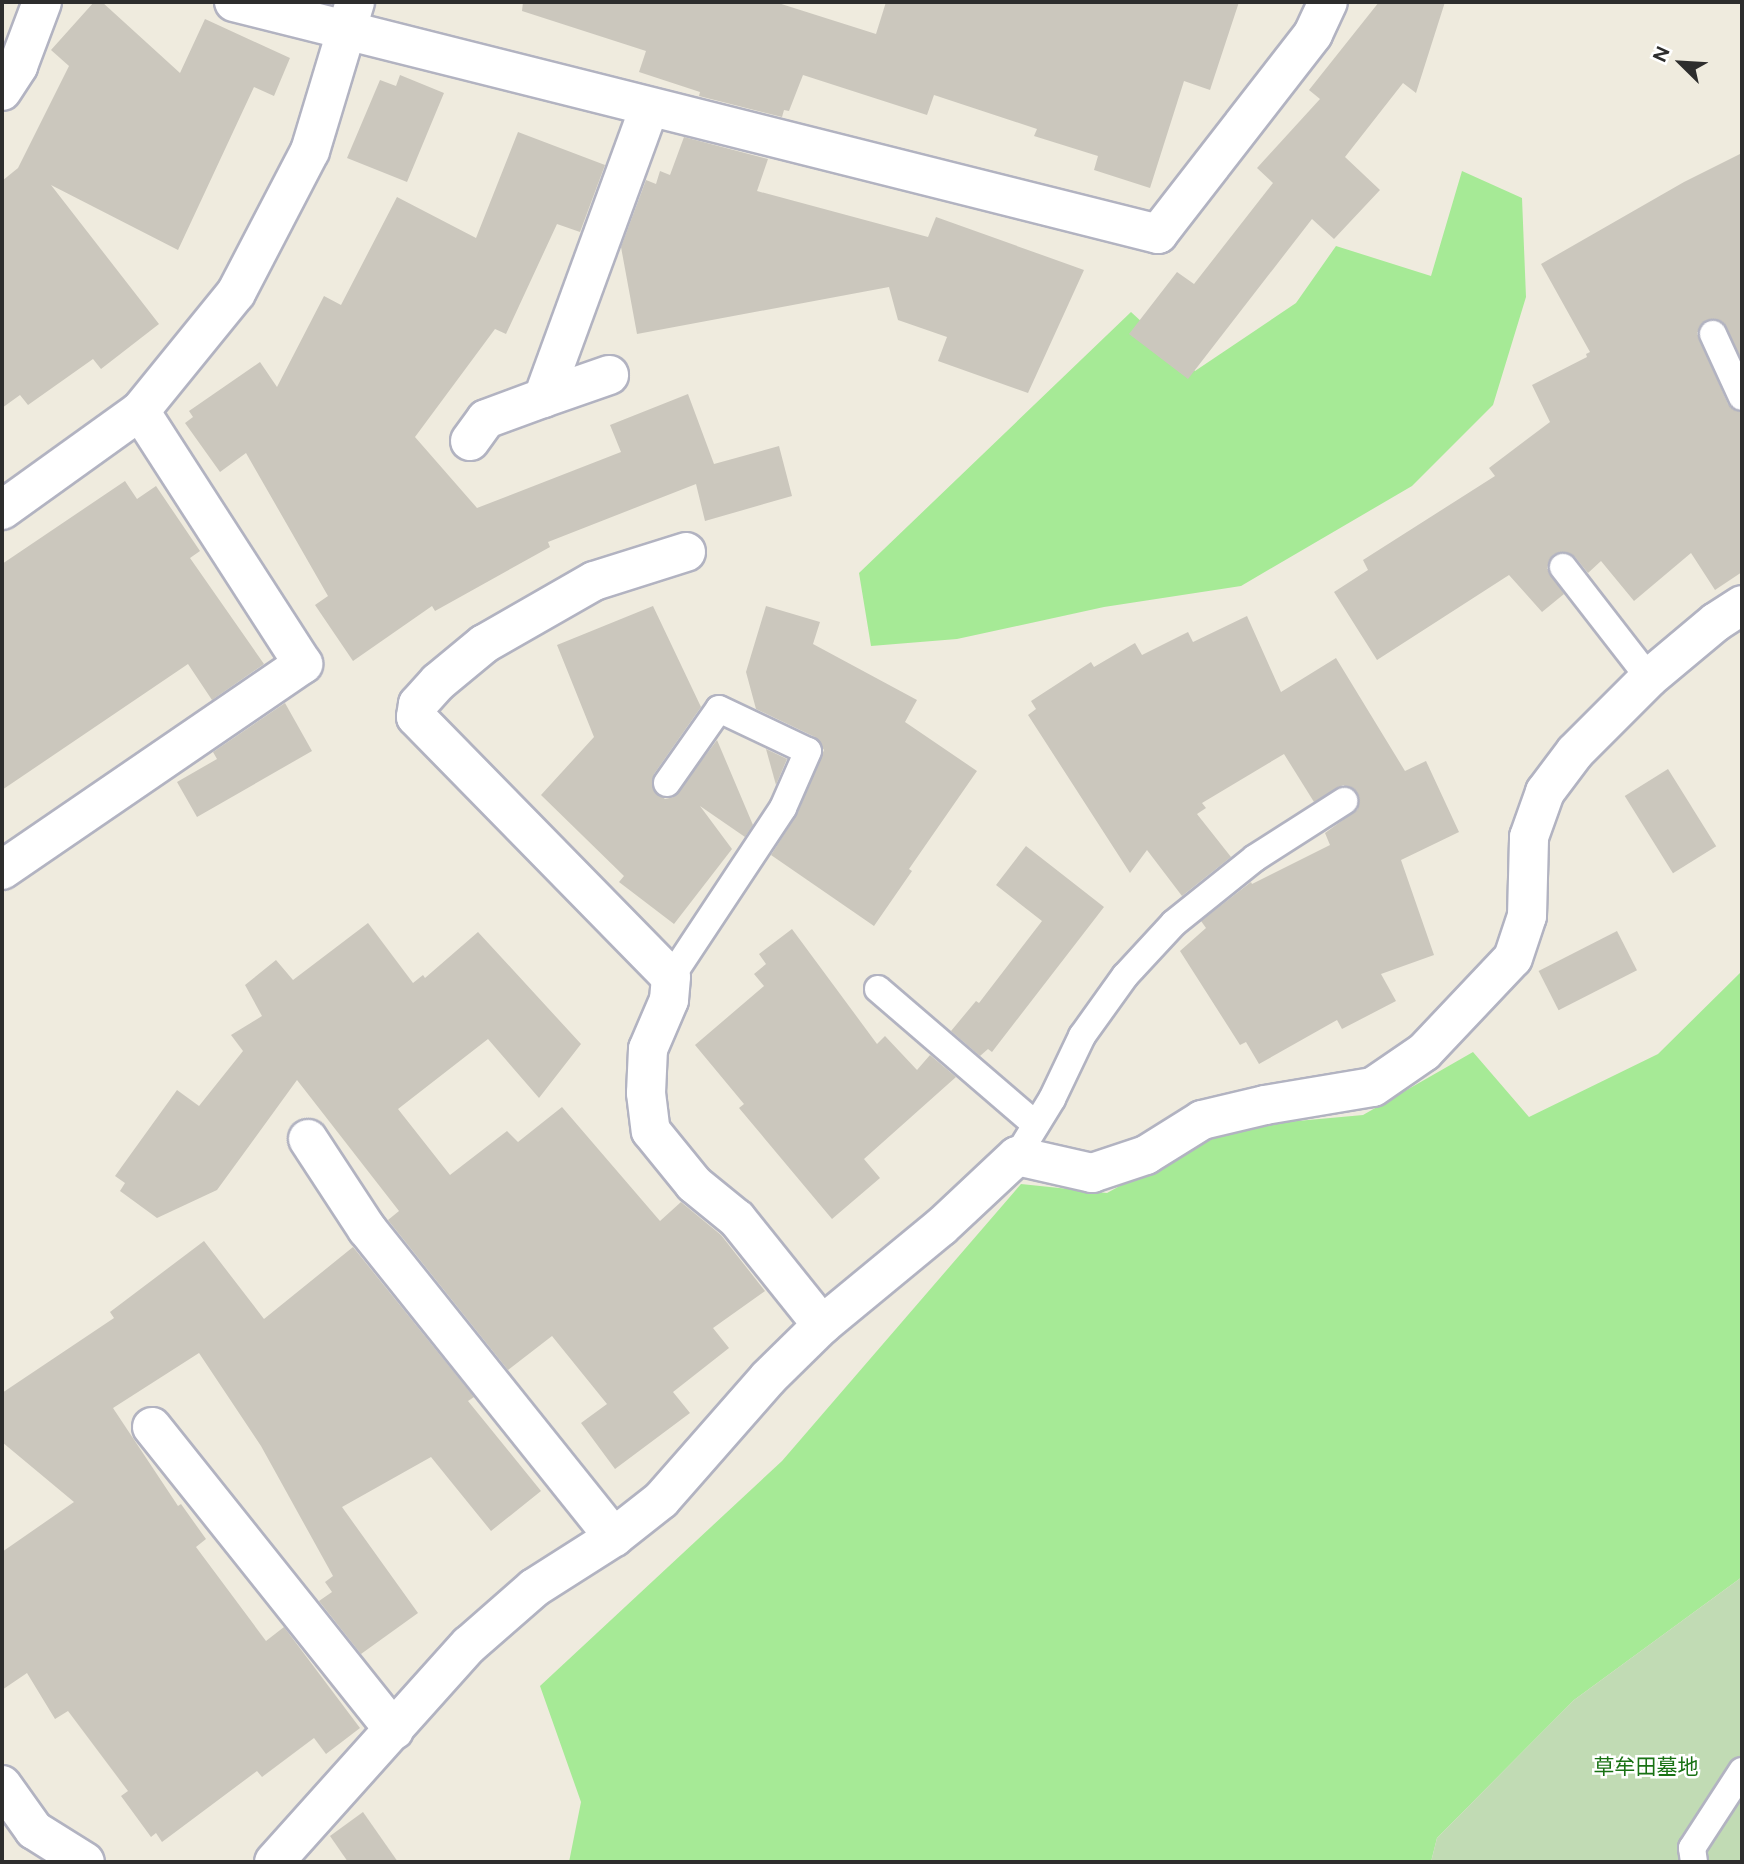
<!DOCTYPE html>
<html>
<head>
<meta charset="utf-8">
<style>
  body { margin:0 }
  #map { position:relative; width:1744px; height:1864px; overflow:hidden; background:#efebde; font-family:Figtree,"Noto Sans JP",sans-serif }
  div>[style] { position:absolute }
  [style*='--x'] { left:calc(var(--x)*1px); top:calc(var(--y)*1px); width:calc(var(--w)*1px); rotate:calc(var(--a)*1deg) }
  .green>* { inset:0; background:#a6ea96 }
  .cemetery>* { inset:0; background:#c1dbb4 }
  .building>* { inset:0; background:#cbc7bd; transform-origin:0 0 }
  .roads { filter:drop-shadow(2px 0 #b2b3c1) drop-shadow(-2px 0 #b2b3c1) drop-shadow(0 2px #b2b3c1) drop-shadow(0 -2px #b2b3c1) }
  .lane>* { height:26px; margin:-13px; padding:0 13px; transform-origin:13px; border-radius:13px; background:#fff }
  .street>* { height:38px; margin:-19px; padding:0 19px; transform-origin:19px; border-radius:19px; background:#fff }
  .secondary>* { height:38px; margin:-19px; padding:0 19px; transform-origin:19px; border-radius:19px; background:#fff }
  span { translate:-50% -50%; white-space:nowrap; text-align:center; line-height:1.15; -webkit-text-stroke:5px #fff; paint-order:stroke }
  .park-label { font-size:21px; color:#197214 }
  .frame { position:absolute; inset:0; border:4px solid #2d2d2d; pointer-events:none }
  .north { position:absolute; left:1646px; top:28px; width:70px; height:70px; -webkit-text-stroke:5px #fff; paint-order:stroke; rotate:294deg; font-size:19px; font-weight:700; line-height:28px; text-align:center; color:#2d2d2d }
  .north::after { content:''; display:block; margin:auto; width:24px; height:32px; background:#2d2d2d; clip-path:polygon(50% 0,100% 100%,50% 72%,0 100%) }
</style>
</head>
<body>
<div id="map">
  <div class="green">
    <div style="clip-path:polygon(1462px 171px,1522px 198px,1526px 297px,1493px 405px,1412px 486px,1241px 586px,1104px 607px,957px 639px,871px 646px,859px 573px,1131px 312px,1195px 371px,1296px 303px,1336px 246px,1431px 276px)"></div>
    <div style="clip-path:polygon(1742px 971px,1742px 1577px,1574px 1700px,1437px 1838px,1431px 1862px,569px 1862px,581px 1802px,540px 1686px,782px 1461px,1021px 1184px,1107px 1193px,1178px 1154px,1243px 1126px,1363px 1115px,1473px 1052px,1529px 1117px,1658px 1054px)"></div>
  </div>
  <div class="cemetery">
    <div style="clip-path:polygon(1742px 1577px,1742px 1862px,1431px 1862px,1437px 1838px,1574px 1700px)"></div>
  </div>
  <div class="building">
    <div style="clip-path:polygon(94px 2px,102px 2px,180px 73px,205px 19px,290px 58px,274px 96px,254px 87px,178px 250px,51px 185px,159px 324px,101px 369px,93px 359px,28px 405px,20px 395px,2px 408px,2px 181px,18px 168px,69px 66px,51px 50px)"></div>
    <div style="clip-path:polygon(523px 2px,775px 2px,876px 34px,886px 2px,1239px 2px,1210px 90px,1184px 81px,1150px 188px,1094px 170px,1098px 156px,1034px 136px,1037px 129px,934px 95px,927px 115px,803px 75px,789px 111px,784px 110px,782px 117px,699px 96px,700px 92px,639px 72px,646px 51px,522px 11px)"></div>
    <div style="clip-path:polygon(1379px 2px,1445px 2px,1416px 93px,1403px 83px,1345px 157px,1380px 190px,1334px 239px,1312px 219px,1188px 379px,1129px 334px,1177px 272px,1194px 284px,1273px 183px,1257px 168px,1320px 99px,1309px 90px)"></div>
    <div style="clip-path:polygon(400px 75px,444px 93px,407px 182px,347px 158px,380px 80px,396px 86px)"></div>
    <div style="clip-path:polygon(518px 132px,605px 165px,580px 232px,557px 224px,506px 334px,495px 329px,415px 437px,477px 508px,621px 452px,610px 425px,688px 394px,714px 464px,779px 446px,792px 496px,705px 521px,696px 484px,548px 542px,550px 547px,435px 611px,432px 606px,353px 661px,315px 605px,328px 596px,246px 453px,220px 472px,185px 423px,193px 417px,189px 411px,260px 362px,277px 387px,324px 296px,341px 305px,397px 197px,476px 238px)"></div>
    <div style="clip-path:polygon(684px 137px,768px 159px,757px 191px,928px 237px,936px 217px,1084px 270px,1028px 393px,938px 361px,947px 337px,898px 320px,889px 287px,637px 334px,621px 247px,646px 180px,656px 184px,660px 171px,670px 175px)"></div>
    <div style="clip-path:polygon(1742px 153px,1742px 360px,1721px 321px,1706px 320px,1697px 333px,1728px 404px,1734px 410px,1742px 412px,1742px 572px,1715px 590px,1691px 553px,1634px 601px,1601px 561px,1588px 573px,1575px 557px,1560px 552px,1553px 555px,1547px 568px,1564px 594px,1542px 612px,1509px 575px,1377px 660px,1334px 592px,1368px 570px,1363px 560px,1495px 476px,1489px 468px,1550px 422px,1532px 385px,1587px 357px,1586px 354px,1590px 352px,1541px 264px,1684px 182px)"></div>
    <div style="clip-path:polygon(125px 481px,137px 499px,156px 486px,200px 551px,190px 558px,264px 664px,212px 700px,188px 664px,2px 790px,2px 564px)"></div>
    <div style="clip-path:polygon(653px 606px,701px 707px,654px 774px,653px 789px,665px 799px,674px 797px,717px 740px,753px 825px,745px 837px,700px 806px,732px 849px,674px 924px,619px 882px,624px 876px,541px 795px,594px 737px,557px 645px)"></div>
    <div style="clip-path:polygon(766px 606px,820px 622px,813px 644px,917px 700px,905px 722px,977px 771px,909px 869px,912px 871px,874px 926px,771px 855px,797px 814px,824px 750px,815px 737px,756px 709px,746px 672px)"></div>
    <div style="clip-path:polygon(1247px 616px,1281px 692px,1336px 658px,1405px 771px,1426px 761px,1459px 832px,1401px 860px,1434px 955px,1381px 974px,1396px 1001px,1342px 1029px,1337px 1020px,1259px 1064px,1246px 1042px,1240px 1045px,1180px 951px,1206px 928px,1201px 921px,1251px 882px,1252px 884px,1330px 845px,1325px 833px,1358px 809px,1357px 792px,1343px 785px,1314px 802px,1284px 754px,1202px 803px,1206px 808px,1197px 814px,1231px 857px,1182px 896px,1147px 850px,1130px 873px,1028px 715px,1036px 709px,1031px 701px,1091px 662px,1094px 667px,1135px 643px,1142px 655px,1188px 632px,1193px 642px)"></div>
    <div style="clip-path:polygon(285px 703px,312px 751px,197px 817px,177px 782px,217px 759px,213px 752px)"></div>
    <div style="clip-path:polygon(766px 749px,787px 759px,776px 785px)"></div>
    <div style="left:1668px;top:769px;width:91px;height:51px;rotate:58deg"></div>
    <div style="clip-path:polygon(1026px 846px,1104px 907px,992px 1052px,988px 1049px,980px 1056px,951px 1031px,976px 1001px,979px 1003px,1042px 921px,996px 885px)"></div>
    <div style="clip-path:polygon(368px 923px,413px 983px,423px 975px,425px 978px,478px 932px,581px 1044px,539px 1098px,488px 1039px,398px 1109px,450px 1175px,507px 1131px,518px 1142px,562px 1107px,660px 1221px,681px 1202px,721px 1235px,765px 1291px,713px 1328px,729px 1348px,673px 1392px,690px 1413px,615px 1469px,581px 1423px,607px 1404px,552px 1336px,508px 1370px,388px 1220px,399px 1211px,297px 1080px,217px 1190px,157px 1218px,120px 1191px,125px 1183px,115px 1176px,177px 1090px,199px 1106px,243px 1051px,231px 1035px,262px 1016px,245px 985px,276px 960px,293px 980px)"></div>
    <div style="clip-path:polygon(792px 929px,877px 1044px,885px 1036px,917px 1070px,930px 1055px,956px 1077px,864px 1159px,880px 1178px,832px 1219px,739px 1108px,744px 1104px,695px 1045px,764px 986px,754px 974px,766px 964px,759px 954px)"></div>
    <div style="left:1617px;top:931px;width:44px;height:88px;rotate:63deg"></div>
    <div style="clip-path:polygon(204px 1241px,264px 1319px,353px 1247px,474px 1397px,468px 1401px,541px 1491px,491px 1531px,431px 1457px,342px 1507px,418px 1613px,361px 1654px,319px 1601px,332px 1592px,325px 1582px,333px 1576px,261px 1446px,199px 1353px,113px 1408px,178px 1506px,181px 1504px,206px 1539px,196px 1547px,266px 1641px,284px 1627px,360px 1728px,326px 1754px,314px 1738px,262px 1777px,257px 1771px,162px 1842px,156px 1833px,151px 1837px,121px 1796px,128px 1791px,68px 1711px,55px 1719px,27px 1673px,2px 1690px,2px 1552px,74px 1502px,2px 1442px,2px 1393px,114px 1318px,110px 1312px)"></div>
    <div style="clip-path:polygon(363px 1812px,398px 1862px,348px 1862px,330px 1836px)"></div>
  </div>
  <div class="roads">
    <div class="lane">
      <div style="--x:1713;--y:334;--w:69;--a:65.3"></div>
      <div style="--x:1563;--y:567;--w:140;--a:52.2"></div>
      <div style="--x:667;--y:783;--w:90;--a:-54.9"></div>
      <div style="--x:719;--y:709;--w:98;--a:25.3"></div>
      <div style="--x:808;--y:751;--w:62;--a:113.7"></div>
      <div style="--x:783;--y:808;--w:203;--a:123.5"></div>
      <div style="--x:878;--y:989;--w:208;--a:40.7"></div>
      <div style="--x:1017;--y:1156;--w:67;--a:-58.4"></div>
      <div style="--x:1052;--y:1099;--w:70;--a:-64.5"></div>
      <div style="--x:1082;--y:1036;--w:74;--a:-54.4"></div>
      <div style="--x:1125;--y:976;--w:72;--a:-47.2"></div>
      <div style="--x:1174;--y:923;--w:104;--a:-38.7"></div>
      <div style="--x:1255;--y:858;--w:106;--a:-32.6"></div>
      <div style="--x:1694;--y:1862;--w:14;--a:-98"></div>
      <div style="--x:1692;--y:1848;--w:92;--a:-57"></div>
    </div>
    <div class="street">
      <div style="--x:234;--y:2;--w:953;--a:14.09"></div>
      <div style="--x:1158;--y:234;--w:253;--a:-52.2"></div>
      <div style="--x:1313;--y:34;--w:35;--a:-65"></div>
      <div style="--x:2;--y:91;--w:30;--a:-57"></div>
      <div style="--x:18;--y:66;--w:68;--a:-69.4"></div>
      <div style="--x:543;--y:398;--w:70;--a:-19.2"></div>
      <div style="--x:470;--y:441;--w:27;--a:-54"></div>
      <div style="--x:486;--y:419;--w:61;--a:-20.2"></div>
      <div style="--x:543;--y:398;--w:309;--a:-69.9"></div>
      <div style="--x:686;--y:552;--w:96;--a:162.5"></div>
      <div style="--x:594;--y:581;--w:127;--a:150.2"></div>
      <div style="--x:484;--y:644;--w:60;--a:140.4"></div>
      <div style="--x:438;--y:682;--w:30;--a:132"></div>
      <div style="--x:418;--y:704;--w:13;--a:99"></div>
      <div style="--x:416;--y:717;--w:364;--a:45.6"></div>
      <div style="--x:671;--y:977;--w:23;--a:95"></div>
      <div style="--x:669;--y:1000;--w:53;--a:113.2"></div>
      <div style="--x:648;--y:1049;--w:44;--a:92.6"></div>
      <div style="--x:646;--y:1093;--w:38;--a:83"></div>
      <div style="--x:651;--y:1131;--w:68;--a:50.9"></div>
      <div style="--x:694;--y:1184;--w:55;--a:39.1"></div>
      <div style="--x:737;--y:1219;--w:136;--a:51.3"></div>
      <div style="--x:2;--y:870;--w:365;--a:-34.4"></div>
      <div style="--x:303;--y:664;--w:301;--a:-122.8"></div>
      <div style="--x:308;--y:1139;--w:108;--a:56.8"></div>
      <div style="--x:367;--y:1229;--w:395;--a:51.3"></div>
      <div style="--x:152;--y:1427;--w:388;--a:51.4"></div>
      <div style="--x:2;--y:1785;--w:55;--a:54.6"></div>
      <div style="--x:34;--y:1830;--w:60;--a:32.1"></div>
      <div style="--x:274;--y:1862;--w:292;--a:-48.1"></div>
      <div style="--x:469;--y:1645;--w:86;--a:-41.2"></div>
      <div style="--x:534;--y:1588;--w:95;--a:-32.5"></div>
      <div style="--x:614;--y:1537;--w:60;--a:-38.2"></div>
      <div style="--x:661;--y:1500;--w:162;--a:-48.7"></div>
      <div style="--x:768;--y:1378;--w:76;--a:-44.5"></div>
      <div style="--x:822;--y:1325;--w:154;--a:-39.5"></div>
      <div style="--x:941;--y:1227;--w:104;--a:-43.1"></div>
      <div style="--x:1017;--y:1156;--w:77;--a:12.8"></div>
      <div style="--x:1092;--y:1173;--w:57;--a:-18.4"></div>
      <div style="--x:1146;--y:1155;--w:66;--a:-32"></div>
      <div style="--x:1202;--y:1120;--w:65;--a:-13.4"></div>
      <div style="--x:1265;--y:1105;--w:109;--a:-9.5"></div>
      <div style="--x:1373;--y:1087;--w:62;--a:-34.5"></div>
      <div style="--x:1424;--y:1052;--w:129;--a:-46.6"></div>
      <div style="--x:1513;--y:958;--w:44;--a:-71.6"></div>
      <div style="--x:1527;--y:916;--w:79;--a:-88.5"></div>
      <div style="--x:1529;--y:837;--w:48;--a:-70.4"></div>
      <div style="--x:1545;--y:792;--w:50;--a:-53.1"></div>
      <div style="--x:1575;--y:752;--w:105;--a:-45"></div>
      <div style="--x:1649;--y:678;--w:87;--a:-39.9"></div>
      <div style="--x:1716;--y:622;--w:31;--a:-33"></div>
    </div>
    <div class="secondary">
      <div style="--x:2;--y:510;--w:170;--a:-35.7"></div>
      <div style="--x:140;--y:411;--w:152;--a:-50.9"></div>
      <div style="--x:236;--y:293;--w:160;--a:-62.5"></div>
      <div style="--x:310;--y:151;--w:156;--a:-73.2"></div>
    </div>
  </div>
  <div class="park-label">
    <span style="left:1646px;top:1767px">草牟田墓地</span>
  </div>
  <div class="frame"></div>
  <div class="north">N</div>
</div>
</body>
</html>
